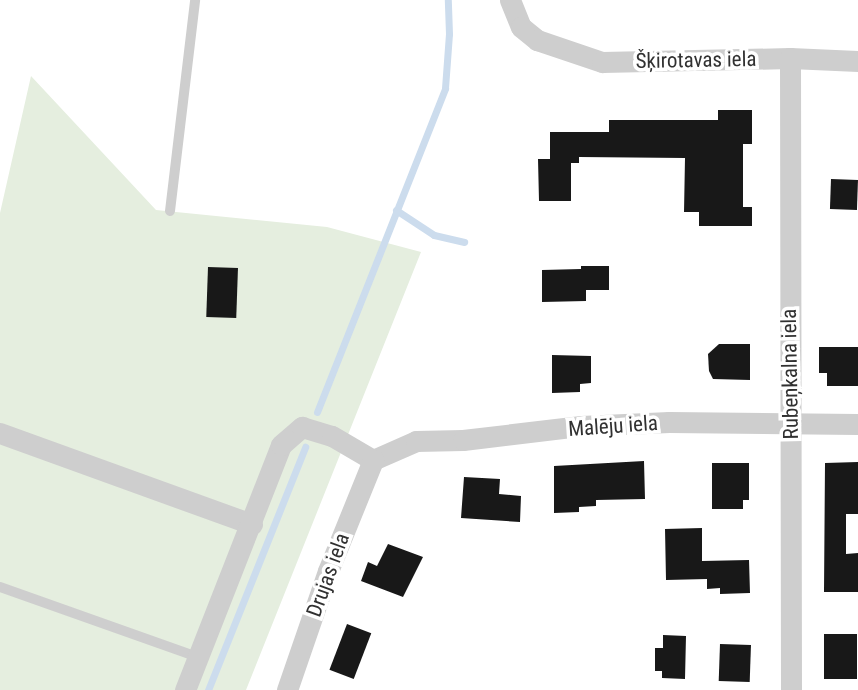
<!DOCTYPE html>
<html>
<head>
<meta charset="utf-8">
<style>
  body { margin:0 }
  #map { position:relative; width:858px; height:690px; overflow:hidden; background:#fff; font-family:"Roboto Condensed",sans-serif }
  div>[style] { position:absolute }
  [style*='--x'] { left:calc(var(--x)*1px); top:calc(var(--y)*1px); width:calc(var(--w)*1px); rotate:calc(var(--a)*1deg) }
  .green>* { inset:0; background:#e5eedf }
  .stream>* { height:7px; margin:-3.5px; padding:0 3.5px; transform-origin:3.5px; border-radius:3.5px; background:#ccdced }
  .building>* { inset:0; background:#181818; transform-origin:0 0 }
  .lane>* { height:10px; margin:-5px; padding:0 5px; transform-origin:5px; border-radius:5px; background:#cecece }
  .street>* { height:21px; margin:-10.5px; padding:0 10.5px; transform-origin:10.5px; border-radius:10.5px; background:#cecece }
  span { translate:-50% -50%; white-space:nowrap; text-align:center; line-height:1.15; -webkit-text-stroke:7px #fff; paint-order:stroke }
  .street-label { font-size:21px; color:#313131 }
</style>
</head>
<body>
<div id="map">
  <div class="green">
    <div style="clip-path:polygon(31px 76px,156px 210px,327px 227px,421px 252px,246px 690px,0 690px,0 213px)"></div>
  </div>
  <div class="stream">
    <div style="--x:396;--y:210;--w:45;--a:33.3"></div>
    <div style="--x:434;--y:235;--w:31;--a:13"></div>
    <div style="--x:317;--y:412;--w:348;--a:-68.4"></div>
    <div style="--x:445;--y:88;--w:54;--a:-85.8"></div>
    <div style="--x:449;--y:34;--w:34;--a:-92"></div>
    <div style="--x:208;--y:690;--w:262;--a:-68.2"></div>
  </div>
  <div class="building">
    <div style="clip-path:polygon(718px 110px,752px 110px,752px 144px,743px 144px,743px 207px,752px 207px,752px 226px,699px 226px,699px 212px,684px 212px,685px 158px,579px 157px,579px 163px,571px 163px,571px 201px,539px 201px,538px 159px,550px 159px,550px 132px,609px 132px,609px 120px,718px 120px)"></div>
    <div style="left:831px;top:179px;width:27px;height:30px;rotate:2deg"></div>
    <div style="clip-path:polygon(581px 266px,609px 266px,609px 290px,586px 290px,586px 301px,542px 302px,542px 270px,581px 269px)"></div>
    <div style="left:208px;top:267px;width:30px;height:50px;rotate:2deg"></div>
    <div style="clip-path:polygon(719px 344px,750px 344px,750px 380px,713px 379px,709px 371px,708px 354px)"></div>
    <div style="clip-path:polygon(819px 347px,858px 347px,858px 386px,827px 386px,827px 373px,819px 373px)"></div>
    <div style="clip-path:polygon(552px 355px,591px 356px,591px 383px,580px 384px,580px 392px,552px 393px)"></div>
    <div style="clip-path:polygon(644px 461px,645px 499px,596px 500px,596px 506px,579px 507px,579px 512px,554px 513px,554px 466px)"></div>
    <div style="clip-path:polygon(858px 462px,858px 514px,846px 514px,846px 554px,858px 553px,858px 592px,824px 592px,825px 463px)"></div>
    <div style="clip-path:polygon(712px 463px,749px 463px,749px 500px,743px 500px,743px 509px,712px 509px)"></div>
    <div style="clip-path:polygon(464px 477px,500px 479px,499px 494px,521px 496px,520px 522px,461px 518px)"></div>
    <div style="clip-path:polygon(702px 528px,702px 561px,749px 560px,750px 593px,720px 594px,720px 588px,707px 589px,707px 579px,666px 580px,665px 529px)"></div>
    <div style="clip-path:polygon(388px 544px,423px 557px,403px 597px,361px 581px,368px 562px,377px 566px)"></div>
    <div style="left:347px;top:624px;width:26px;height:49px;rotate:21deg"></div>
    <div style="left:824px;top:634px;width:33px;height:45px"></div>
    <div style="clip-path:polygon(663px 635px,686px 636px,685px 679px,662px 678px,662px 671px,655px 671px,655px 648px,663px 648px)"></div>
    <div style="left:720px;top:644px;width:31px;height:37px;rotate:2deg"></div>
  </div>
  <div class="lane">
    <div style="--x:170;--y:211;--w:212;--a:-83.2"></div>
    <div style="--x:0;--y:587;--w:210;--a:19.5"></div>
  </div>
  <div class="street">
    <div style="--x:510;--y:0;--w:29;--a:68"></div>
    <div style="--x:521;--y:27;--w:21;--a:39"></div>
    <div style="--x:537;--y:40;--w:69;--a:18.7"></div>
    <div style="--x:602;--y:62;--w:188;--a:-1.2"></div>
    <div style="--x:790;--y:58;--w:68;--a:2.5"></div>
    <div style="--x:790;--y:58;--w:632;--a:89.91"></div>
    <div style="--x:0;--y:433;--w:268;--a:19.9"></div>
    <div style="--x:373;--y:460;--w:47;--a:-23.8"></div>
    <div style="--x:416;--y:441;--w:47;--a:-1.2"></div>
    <div style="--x:463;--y:440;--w:119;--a:-6.8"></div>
    <div style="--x:581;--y:426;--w:88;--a:-2.6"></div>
    <div style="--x:669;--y:422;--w:189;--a:0.6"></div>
    <div style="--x:185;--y:690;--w:263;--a:-68.6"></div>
    <div style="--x:281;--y:445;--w:28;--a:-41"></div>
    <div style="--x:302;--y:427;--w:31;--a:17"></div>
    <div style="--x:332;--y:436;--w:48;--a:30.3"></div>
    <div style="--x:287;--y:690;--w:126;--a:-71"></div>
    <div style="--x:328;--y:571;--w:120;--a:-67.9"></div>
  </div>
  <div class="street-label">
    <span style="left:696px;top:60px;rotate:-1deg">Šķirotavas iela</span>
    <span style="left:790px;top:374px;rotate:-91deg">Rubeņkalna iela</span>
    <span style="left:613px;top:426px;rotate:-4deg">Malēju iela</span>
    <span style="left:328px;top:575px;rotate:-70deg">Drujas iela</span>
  </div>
</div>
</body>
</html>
